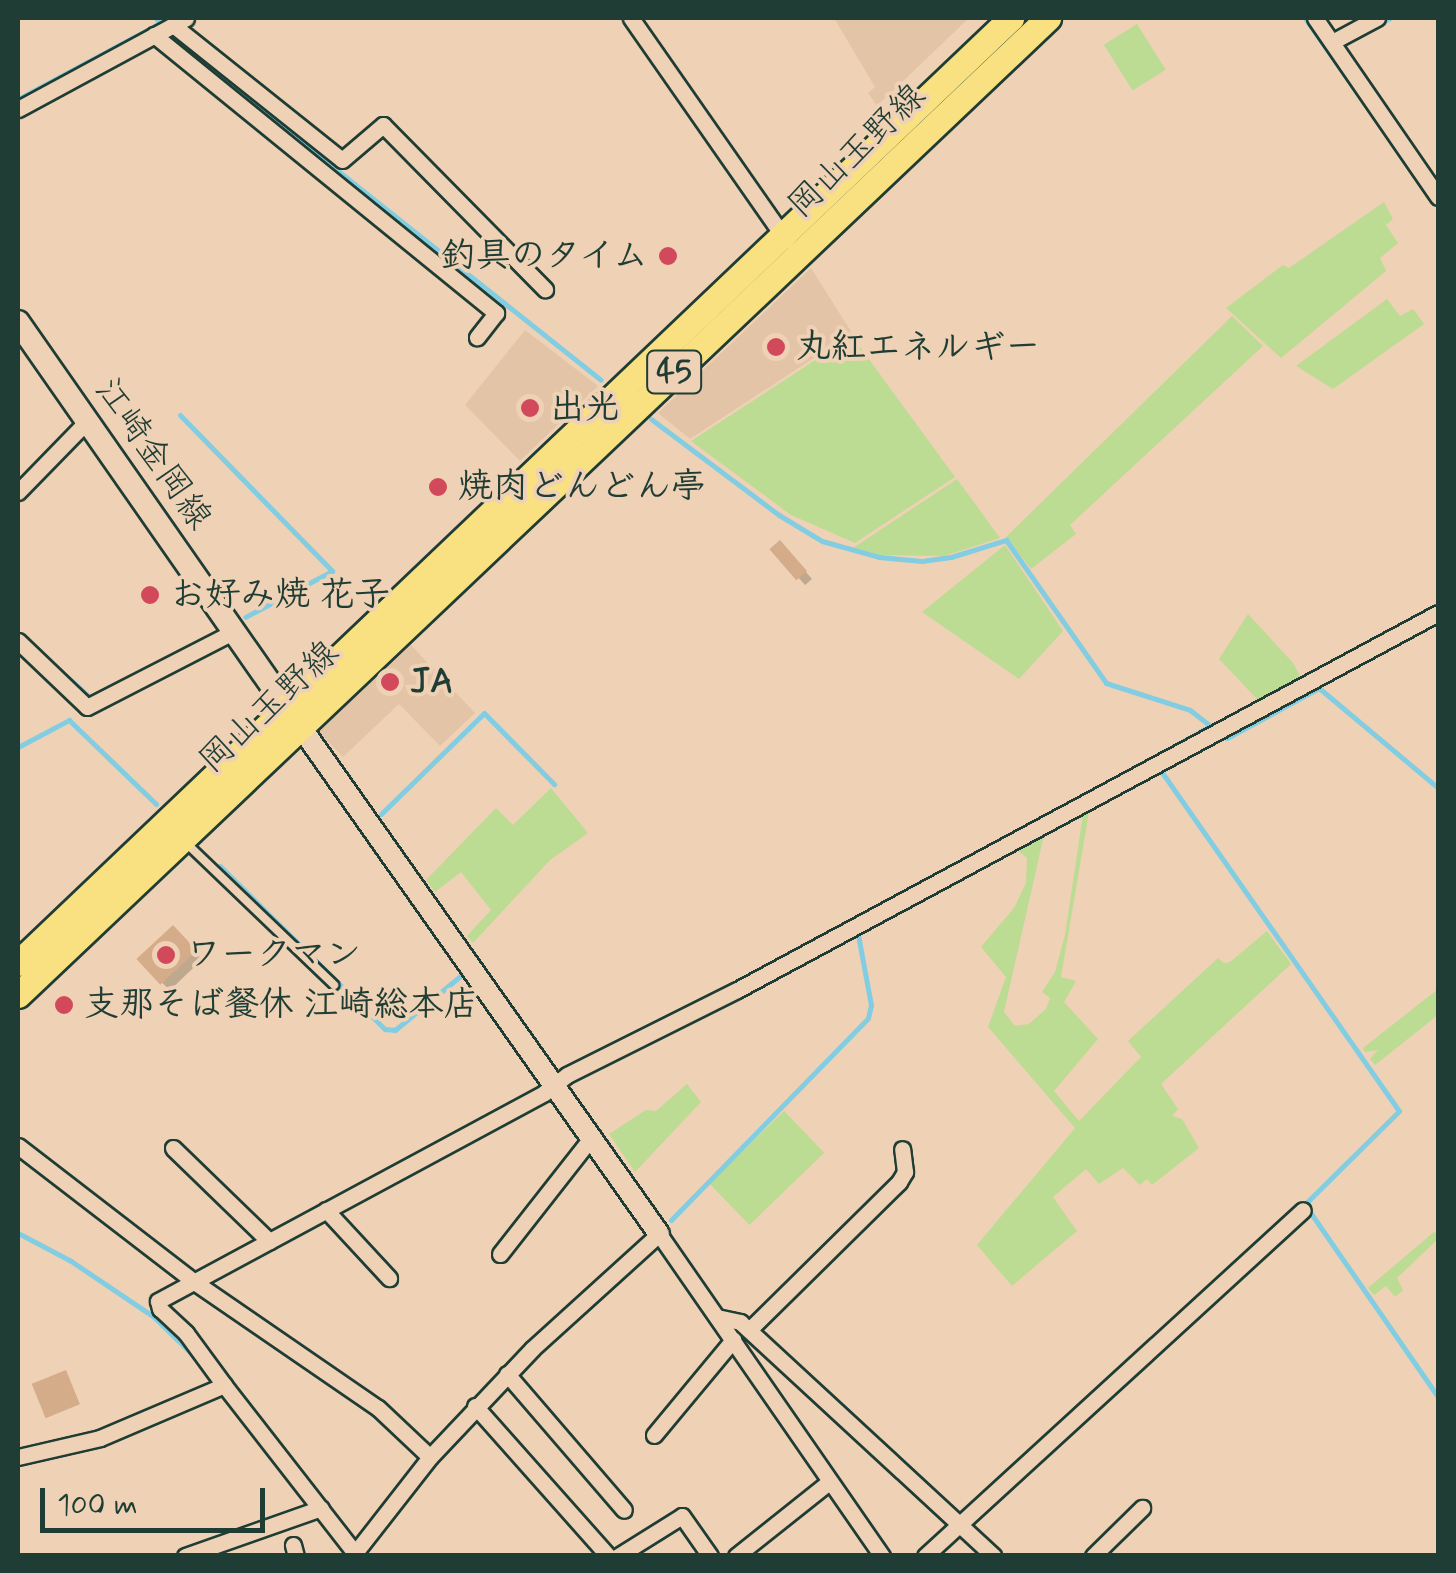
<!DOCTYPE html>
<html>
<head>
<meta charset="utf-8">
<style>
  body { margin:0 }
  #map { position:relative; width:1456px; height:1573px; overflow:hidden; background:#efd2b5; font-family:Mynerve,"Klee One",sans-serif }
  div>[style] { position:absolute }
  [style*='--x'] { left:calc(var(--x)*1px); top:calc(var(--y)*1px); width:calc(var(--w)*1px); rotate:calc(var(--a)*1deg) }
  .built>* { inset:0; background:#e3c4a6 }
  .green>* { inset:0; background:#bcdb93; transform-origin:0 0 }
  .shadow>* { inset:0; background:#0003; transform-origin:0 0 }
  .stream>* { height:5px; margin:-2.5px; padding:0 2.5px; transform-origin:2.5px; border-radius:2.5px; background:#82cde2 }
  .building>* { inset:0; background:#d4ac89; transform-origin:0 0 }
  .roads { filter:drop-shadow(2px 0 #1f3d34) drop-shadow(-2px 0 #1f3d34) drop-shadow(0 2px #1f3d34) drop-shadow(0 -2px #1f3d34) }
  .service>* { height:8px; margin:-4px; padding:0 4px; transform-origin:4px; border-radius:4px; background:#efd2b5 }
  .minor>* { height:15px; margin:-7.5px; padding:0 7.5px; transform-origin:7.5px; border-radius:7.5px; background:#efd2b5 }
  .tertiary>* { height:20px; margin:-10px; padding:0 10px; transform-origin:10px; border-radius:10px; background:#efd2b5 }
  .secondary>* { height:22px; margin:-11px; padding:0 11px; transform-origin:11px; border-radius:11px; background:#efd2b5 }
  .primary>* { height:25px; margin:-12.5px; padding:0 12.5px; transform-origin:12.5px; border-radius:12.5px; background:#f9e181 }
  .dots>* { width:28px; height:28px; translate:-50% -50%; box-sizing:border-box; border:5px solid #efd2b5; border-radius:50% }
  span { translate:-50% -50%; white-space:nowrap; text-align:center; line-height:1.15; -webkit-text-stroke:8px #efd2b5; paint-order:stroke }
  .shield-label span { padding:2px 8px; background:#efd2b5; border:2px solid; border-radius:8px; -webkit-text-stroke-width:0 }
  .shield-label { font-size:32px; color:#1f3d34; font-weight:700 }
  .street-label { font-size:35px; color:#1f3d34 }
  .poi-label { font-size:35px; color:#1f3d34; font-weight:700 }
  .right { translate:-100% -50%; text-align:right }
  .left { translate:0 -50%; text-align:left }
  .frame { position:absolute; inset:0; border:20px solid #1f3d34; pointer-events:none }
  .scale { position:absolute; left:40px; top:1488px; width:225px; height:45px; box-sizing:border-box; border:5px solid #1f3d34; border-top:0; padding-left:12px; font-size:30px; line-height:35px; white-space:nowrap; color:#1f3d34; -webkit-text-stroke:8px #efd2b5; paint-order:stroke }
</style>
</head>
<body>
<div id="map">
  <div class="built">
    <div style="clip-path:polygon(834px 18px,969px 18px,877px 106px,868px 93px,875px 87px)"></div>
    <div style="clip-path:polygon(811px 268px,852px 333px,690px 439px,658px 413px)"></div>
    <div style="clip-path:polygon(525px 330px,598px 386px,520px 461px,465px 405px)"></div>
    <div style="clip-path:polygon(411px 645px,475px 713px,440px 746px,399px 704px,343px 757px,319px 732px)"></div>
  </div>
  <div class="green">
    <div style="left:1137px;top:24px;width:54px;height:39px;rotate:58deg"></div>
    <div style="clip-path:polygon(1384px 202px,1393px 219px,1386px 225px,1398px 243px,1380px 258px,1386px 271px,1281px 358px,1226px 308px,1283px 265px,1289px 268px)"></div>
    <div style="clip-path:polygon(1387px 299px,1400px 316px,1413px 309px,1424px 324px,1333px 389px,1296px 366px)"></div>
    <div style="clip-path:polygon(1232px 316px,1263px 346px,1070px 525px,1076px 534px,1031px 569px,1006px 537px)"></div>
    <div style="clip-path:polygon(852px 336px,955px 477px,855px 543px,791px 515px,691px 441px)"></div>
    <div style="clip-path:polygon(957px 479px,1000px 538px,944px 556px,879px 555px,853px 548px)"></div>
    <div style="clip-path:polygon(1005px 545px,1063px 631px,1019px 679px,922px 612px)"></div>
    <div style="clip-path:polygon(1248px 614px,1294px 664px,1301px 679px,1259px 701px,1219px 659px)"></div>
    <div style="clip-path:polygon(551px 788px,588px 833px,550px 860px,473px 943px,467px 936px,491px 910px,461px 872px,435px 892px,426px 880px,496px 808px,513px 825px)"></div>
    <div style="clip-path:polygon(1089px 812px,1061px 977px,1076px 981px,1064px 1002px,1098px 1039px,1054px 1091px,1079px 1121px,1141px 1057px,1128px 1041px,1218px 958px,1224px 963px,1230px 962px,1267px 931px,1291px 964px,1161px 1084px,1178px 1109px,1172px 1116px,1182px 1119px,1199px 1148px,1152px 1185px,1147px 1179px,1140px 1185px,1123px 1168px,1099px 1184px,1086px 1169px,1053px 1197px,1077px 1231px,1012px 1286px,977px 1245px,1075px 1128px,988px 1027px,1006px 977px,981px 947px,1014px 908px,1026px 883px,1027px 858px,1017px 850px,1044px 835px,1004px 1012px,1015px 1026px,1029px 1024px,1046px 1009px,1050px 998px,1042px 992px,1055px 972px,1065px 935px,1083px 814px)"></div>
    <div style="clip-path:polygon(1438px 989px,1438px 1015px,1375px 1065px,1370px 1059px,1378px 1050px,1365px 1052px,1363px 1048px)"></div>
    <div style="clip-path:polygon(687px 1084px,701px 1102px,635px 1172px,609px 1134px,646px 1110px,656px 1111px)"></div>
    <div style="left:784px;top:1111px;width:58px;height:104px;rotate:46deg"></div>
    <div style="clip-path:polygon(1435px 1231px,1438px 1239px,1397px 1278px,1403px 1290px,1395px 1297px,1386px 1286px,1374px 1295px,1368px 1288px)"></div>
  </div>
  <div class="shadow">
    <div style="clip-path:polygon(773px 549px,787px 550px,812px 579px,805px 585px)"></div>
    <div style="left:173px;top:929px;width:42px;height:45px;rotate:46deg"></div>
  </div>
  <div class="stream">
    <div style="--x:156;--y:18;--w:20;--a:57"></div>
    <div style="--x:167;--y:35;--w:554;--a:38.48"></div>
    <div style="--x:1305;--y:18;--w:133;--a:55.1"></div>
    <div style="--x:1379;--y:24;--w:13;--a:-29"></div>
    <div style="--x:18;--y:99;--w:172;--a:-28.1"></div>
    <div style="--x:180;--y:415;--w:218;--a:45.7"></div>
    <div style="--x:332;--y:571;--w:98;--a:152.1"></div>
    <div style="--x:651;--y:419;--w:160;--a:36.9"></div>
    <div style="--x:779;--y:515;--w:50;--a:31.2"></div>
    <div style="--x:822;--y:541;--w:59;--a:15.7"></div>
    <div style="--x:879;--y:557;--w:43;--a:5.3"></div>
    <div style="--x:922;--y:561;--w:29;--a:-8"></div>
    <div style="--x:951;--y:557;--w:58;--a:-17.2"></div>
    <div style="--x:1006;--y:540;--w:174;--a:55"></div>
    <div style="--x:1106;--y:683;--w:88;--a:17.8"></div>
    <div style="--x:1190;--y:710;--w:29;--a:38"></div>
    <div style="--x:57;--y:668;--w:48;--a:41.6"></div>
    <div style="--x:1221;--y:734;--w:7;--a:34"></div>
    <div style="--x:1227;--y:738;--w:105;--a:-28.5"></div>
    <div style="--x:1319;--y:688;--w:155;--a:40"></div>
    <div style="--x:18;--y:747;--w:58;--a:-27.9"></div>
    <div style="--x:69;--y:720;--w:121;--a:44"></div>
    <div style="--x:1154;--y:758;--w:64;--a:-29.7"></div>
    <div style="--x:1161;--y:771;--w:415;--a:55"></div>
    <div style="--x:1399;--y:1111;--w:134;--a:135.3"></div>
    <div style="--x:381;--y:814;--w:144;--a:-44.4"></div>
    <div style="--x:484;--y:713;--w:100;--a:45.4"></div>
    <div style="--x:220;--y:866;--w:232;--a:44.7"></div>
    <div style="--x:385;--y:1029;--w:10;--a:6"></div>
    <div style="--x:395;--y:1030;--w:89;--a:-39.6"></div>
    <div style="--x:1310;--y:1212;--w:225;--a:55.3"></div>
    <div style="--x:671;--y:1220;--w:282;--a:-45.7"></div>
    <div style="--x:868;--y:1018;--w:13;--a:-77"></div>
    <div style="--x:871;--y:1005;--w:71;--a:-100.5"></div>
    <div style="--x:18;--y:1233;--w:60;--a:27.8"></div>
    <div style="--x:71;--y:1261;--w:100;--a:34"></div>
    <div style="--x:154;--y:1317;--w:56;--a:44.3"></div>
    <div style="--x:824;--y:1389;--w:144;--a:42.8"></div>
  </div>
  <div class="building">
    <div style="left:780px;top:540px;width:41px;height:14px;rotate:49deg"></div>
    <div style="left:173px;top:925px;width:35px;height:50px;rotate:47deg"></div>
    <div style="left:66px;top:1370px;width:37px;height:37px;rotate:68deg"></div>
  </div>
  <div class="roads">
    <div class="service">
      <div style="--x:187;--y:844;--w:204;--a:43.8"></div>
    </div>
    <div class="minor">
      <div style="--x:631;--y:18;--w:271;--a:55.1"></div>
      <div style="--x:1315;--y:18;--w:217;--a:55.5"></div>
      <div style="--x:173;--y:25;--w:216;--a:38.6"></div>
      <div style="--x:342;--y:160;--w:54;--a:-40.5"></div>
      <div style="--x:383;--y:125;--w:231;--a:45.4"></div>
      <div style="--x:154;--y:35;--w:441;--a:39.1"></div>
      <div style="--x:496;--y:313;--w:31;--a:128"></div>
      <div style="--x:1332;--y:42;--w:51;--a:-28.1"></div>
      <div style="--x:18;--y:109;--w:191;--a:-28.4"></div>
      <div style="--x:18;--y:492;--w:99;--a:-45.8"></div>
      <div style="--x:18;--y:641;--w:95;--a:43.7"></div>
      <div style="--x:87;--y:707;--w:166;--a:-27.2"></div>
      <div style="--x:18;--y:1146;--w:221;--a:37.6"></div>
      <div style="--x:193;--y:1281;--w:224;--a:34.5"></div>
      <div style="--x:378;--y:1408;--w:71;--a:43.3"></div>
      <div style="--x:430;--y:1457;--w:149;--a:-46.6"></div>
      <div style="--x:532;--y:1349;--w:171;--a:-42.2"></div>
      <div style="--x:659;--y:1234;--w:392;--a:55.3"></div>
      <div style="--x:173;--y:1148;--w:134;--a:44.1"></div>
      <div style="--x:326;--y:1210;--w:93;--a:47.2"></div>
      <div style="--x:500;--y:1254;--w:147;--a:-51.9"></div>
      <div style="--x:717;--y:1317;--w:24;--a:12"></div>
      <div style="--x:740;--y:1322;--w:345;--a:42.7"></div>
      <div style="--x:749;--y:1330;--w:211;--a:-44.6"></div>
      <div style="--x:899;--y:1182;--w:12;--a:-59"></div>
      <div style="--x:905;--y:1172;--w:23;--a:-97"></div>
      <div style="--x:507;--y:1374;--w:179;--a:49.3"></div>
      <div style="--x:224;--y:1385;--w:217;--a:52.1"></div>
      <div style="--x:475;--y:1406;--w:200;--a:48.4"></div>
      <div style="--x:654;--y:1435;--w:124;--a:-50.3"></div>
      <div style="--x:18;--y:1457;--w:84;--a:-13"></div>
      <div style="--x:100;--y:1438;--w:135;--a:-23.1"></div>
      <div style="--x:224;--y:1385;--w:64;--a:-126.2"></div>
      <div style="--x:186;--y:1333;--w:35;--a:-137"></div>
      <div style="--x:160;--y:1309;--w:8;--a:-104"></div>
      <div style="--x:158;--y:1301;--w:438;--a:-28.3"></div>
      <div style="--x:544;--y:1093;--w:29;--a:-38"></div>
      <div style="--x:567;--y:1075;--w:190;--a:-26.6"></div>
      <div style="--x:737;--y:990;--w:796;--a:-28.27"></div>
      <div style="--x:293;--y:1545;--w:11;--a:75"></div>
      <div style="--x:355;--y:1553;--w:122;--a:-52"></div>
      <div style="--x:185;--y:1556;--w:144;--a:-19.4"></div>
      <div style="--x:618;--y:1556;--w:75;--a:-32"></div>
      <div style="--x:682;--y:1516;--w:49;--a:55"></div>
      <div style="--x:736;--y:1556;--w:119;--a:-38.5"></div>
      <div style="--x:925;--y:1556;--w:512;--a:-42.47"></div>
      <div style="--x:1093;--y:1556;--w:69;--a:-44.4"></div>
    </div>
    <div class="tertiary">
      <div style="--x:300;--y:726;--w:622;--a:54.75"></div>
    </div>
    <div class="secondary">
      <div style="--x:18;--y:322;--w:484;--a:55.1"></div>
    </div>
    <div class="primary">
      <div style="--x:18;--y:963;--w:1371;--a:-43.58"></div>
      <div style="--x:18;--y:995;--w:1420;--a:-43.49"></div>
    </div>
  </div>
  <div class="dots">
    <div style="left:668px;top:256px;background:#d1495b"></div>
    <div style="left:776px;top:347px;background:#d1495b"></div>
    <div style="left:530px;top:408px;background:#d1495b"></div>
    <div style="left:438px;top:487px;background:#d1495b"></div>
    <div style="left:150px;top:595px;background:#d1495b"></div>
    <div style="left:390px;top:682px;background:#d1495b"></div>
    <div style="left:166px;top:955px;background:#d1495b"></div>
    <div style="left:64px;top:1005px;background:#d1495b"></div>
  </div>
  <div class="shield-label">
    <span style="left:674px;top:372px">45</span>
  </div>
  <div class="street-label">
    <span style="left:857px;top:151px;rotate:-44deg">岡山玉野線</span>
    <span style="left:153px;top:454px;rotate:55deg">江崎金岡線</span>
    <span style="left:269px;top:707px;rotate:-43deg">岡山玉野線</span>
  </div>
  <div class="poi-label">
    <span class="right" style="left:648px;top:256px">釣具のタイム</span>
    <span class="left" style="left:796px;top:347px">丸紅エネルギー</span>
    <span class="left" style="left:550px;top:408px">出光</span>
    <span class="left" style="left:458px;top:487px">焼肉どんどん亭</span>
    <span class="left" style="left:170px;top:595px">お好み焼 花子</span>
    <span class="left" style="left:410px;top:682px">JA</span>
    <span class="left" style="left:186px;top:955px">ワークマン</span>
    <span class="left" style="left:84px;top:1005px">支那そば餐休 江崎総本店</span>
  </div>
  <div class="frame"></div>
  <div class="scale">100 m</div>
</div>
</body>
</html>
